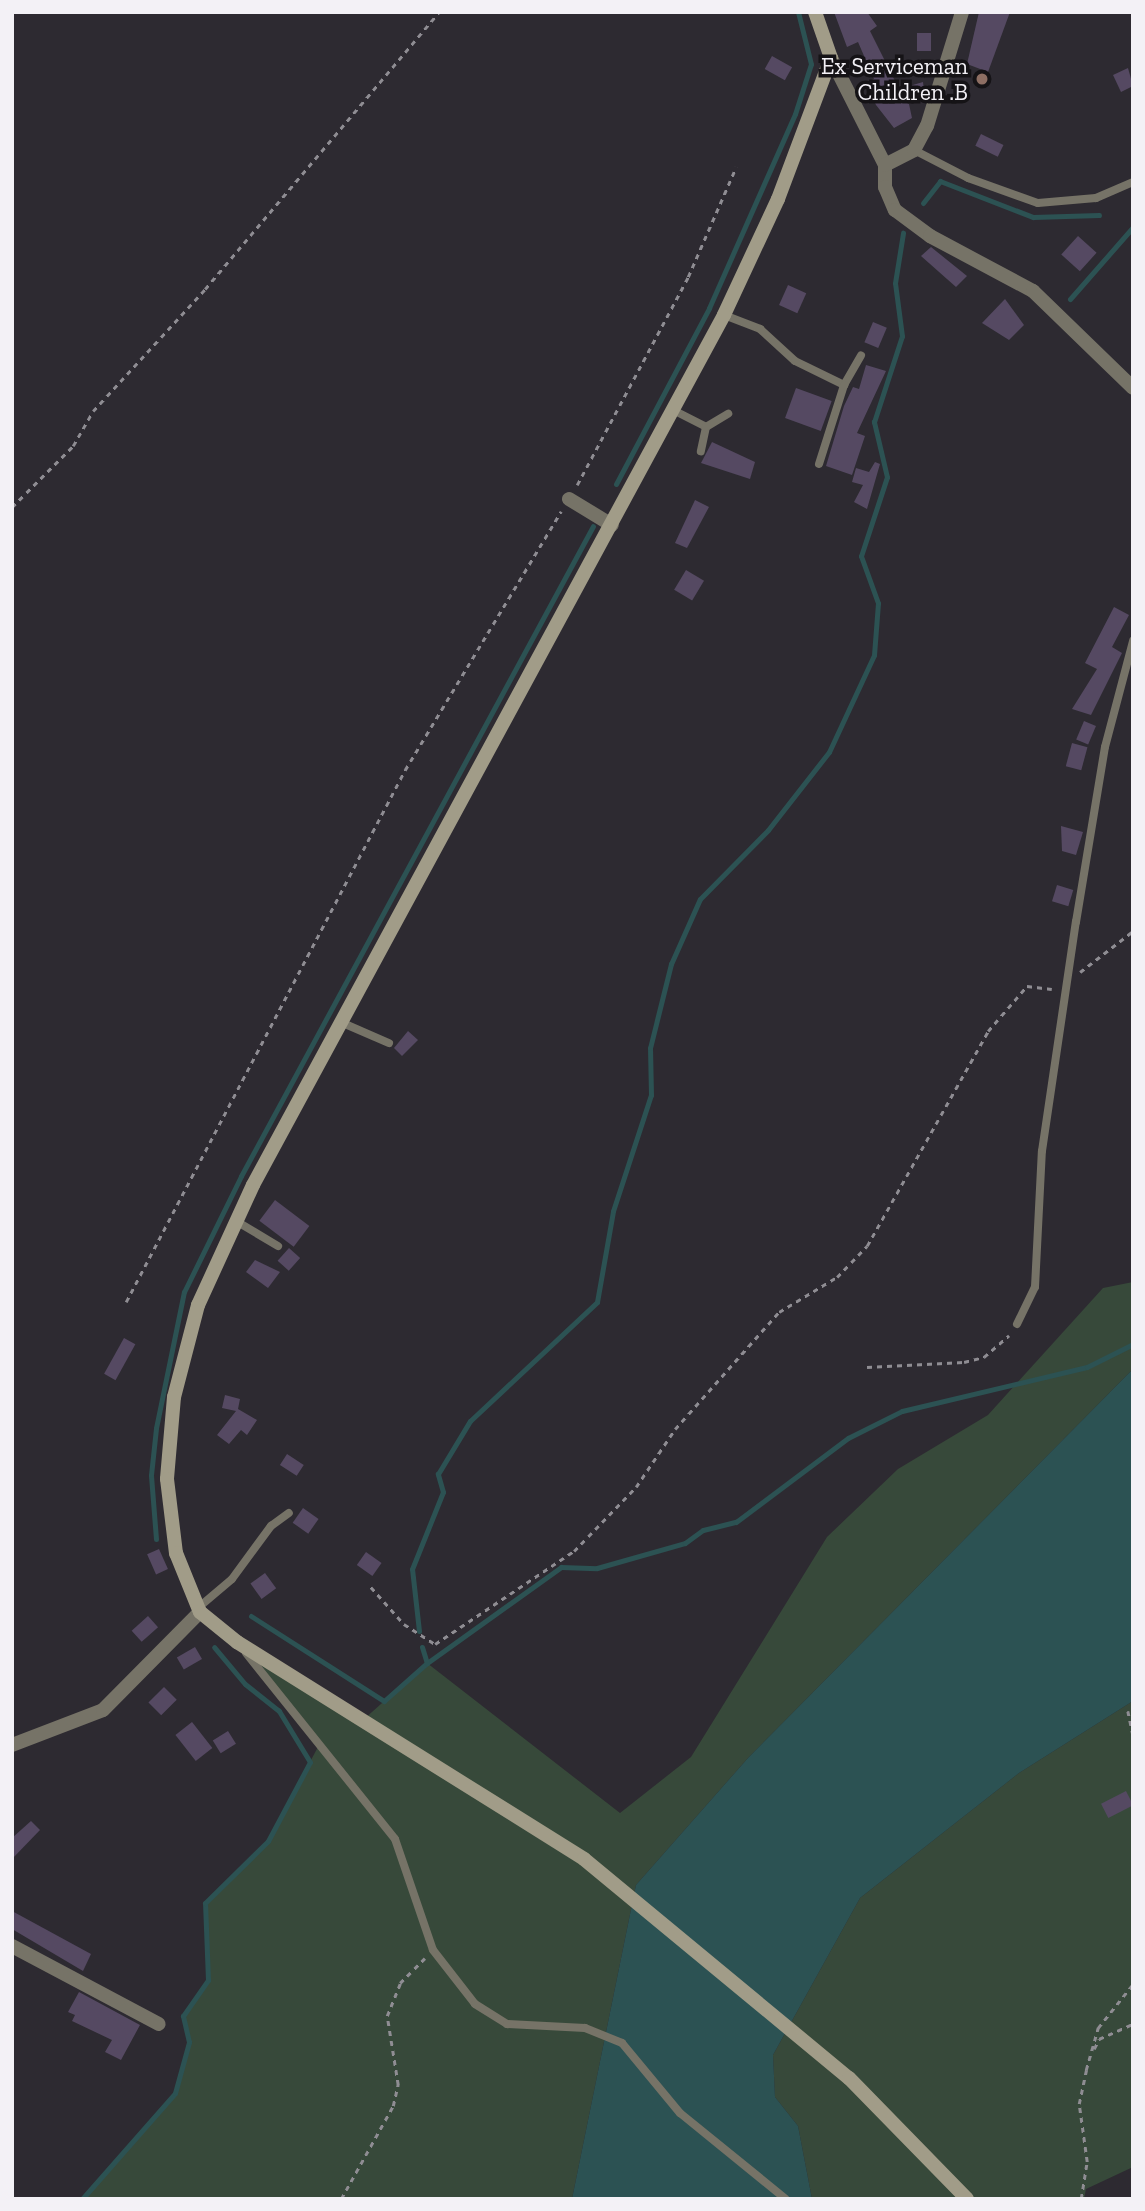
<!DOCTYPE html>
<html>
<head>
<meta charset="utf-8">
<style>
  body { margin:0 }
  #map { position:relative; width:1145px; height:2211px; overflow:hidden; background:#2d2a31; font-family:"Zilla Slab",serif }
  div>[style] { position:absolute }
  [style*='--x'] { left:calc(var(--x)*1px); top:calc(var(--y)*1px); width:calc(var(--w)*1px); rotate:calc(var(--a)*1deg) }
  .green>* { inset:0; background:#37493a }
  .water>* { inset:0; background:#2c5253 }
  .stream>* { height:5px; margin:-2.5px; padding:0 2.5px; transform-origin:2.5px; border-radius:2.5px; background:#2c5253 }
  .building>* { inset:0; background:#554962; transform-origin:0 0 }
  .path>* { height:2.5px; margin-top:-1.25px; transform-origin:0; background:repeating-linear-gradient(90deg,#8f8d93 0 5px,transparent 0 10px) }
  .lane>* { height:8px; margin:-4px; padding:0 4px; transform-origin:4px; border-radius:4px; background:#767367 }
  .street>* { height:14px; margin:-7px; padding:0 7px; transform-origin:7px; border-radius:7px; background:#767367 }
  .secondary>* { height:14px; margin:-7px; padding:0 7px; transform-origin:7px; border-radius:7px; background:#a19c88 }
  .dots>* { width:19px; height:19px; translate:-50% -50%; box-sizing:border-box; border:4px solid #151316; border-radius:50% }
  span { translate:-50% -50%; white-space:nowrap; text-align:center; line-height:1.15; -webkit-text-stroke:7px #151316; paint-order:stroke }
  .poi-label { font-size:23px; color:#f3f1f6 }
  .right { translate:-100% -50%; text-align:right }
  .frame { position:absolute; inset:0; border:14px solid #f3f1f6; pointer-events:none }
</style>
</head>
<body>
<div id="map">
  <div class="green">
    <div style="clip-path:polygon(1133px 1282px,1133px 1369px,748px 1758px,636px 1885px,572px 2199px,82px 2199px,175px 2093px,189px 2043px,183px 2016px,207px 1980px,205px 1903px,268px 1841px,319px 1745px,237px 1642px,363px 1720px,427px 1663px,620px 1813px,691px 1757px,827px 1537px,898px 1469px,988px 1415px,1103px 1288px)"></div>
    <div style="clip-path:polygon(1133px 1701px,1133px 2167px,1086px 2189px,1084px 2199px,812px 2199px,798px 2126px,775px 2097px,773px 2055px,860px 1898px,1019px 1773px)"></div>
  </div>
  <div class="water">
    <div style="clip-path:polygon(1133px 1369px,1133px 1701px,1019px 1773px,860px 1898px,773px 2055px,775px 2097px,798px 2126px,812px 2199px,572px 2199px,636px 1885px,748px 1758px)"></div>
  </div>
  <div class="stream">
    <div style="--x:923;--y:203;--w:28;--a:-52"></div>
    <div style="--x:940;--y:181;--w:100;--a:21.2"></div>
    <div style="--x:1033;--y:217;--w:66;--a:-1.7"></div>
    <div style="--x:1070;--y:299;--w:96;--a:-48.8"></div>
    <div style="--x:616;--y:484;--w:199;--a:-62.1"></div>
    <div style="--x:709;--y:308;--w:212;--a:-66.1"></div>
    <div style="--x:795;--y:114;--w:52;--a:-72.3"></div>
    <div style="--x:811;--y:64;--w:54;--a:-104"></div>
    <div style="--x:156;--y:1539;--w:64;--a:-94.5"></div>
    <div style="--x:151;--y:1475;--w:47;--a:-83.9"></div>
    <div style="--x:156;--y:1428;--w:139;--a:-78.4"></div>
    <div style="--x:184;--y:1292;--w:129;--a:-63.8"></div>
    <div style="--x:241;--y:1176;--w:739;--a:-61.56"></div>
    <div style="--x:251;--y:1616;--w:158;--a:32.6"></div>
    <div style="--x:384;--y:1701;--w:57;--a:-41.5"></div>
    <div style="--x:427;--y:1663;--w:165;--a:-35.6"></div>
    <div style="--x:561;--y:1567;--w:36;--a:2"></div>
    <div style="--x:597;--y:1568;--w:91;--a:-15.9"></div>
    <div style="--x:685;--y:1543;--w:22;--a:-36"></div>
    <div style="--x:703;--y:1530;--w:34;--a:-14"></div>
    <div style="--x:736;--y:1522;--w:140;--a:-36.9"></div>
    <div style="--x:848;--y:1438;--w:60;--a:-26.6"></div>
    <div style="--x:902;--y:1411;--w:190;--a:-13.4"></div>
    <div style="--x:1087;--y:1367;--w:51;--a:-26.6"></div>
    <div style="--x:419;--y:1631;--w:62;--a:-96.4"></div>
    <div style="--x:412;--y:1569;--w:83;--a:-68.1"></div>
    <div style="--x:443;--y:1492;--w:19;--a:-106"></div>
    <div style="--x:438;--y:1474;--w:62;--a:-58.9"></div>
    <div style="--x:470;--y:1421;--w:174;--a:-43.1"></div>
    <div style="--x:597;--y:1302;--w:92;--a:-80"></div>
    <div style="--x:613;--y:1211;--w:122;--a:-71.9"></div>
    <div style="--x:651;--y:1095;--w:47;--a:-91.2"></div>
    <div style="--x:650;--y:1048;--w:87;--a:-76"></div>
    <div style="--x:671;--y:964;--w:71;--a:-66"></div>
    <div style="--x:700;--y:899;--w:97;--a:-45.4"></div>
    <div style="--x:768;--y:830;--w:99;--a:-52"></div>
    <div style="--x:829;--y:752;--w:107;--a:-65.1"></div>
    <div style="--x:874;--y:655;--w:52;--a:-85.6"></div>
    <div style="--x:878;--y:603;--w:50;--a:-109.9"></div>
    <div style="--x:861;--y:556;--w:83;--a:-71.8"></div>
    <div style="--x:887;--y:477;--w:57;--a:-103.3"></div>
    <div style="--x:874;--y:422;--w:90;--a:-72"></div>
    <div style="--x:902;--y:336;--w:53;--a:-97.5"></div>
    <div style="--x:895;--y:283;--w:51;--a:-80.9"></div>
    <div style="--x:422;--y:1647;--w:17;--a:73"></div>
    <div style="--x:82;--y:2199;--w:141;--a:-48.7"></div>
    <div style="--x:175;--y:2093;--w:53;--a:-74.6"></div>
    <div style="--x:189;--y:2042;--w:27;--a:-103"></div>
    <div style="--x:183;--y:2016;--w:44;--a:-55.2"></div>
    <div style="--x:208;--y:1980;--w:77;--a:-92.2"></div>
    <div style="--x:205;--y:1903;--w:88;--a:-44.5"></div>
    <div style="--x:268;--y:1841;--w:89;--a:-62"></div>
    <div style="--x:310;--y:1762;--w:60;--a:-121.3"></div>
    <div style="--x:279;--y:1711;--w:43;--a:-141.5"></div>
    <div style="--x:245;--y:1684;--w:48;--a:-130"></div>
  </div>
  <div class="building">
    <div style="clip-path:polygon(834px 12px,867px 12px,877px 26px,870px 31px,899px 89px,923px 82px,925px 99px,909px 104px,912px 118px,894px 128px,876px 105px,865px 83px,874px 79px,858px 42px,847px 47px)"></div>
    <div style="clip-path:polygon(979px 12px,1010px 12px,988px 72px,967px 64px)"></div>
    <div style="left:917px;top:33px;width:14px;height:18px"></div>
    <div style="left:772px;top:56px;width:23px;height:15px;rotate:29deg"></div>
    <div style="clip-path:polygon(1128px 68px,1133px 86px,1121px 92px,1113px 75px)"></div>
    <div style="left:981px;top:134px;width:25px;height:13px;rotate:26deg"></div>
    <div style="left:1078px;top:236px;width:25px;height:25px;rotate:42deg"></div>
    <div style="clip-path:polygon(931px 247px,967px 276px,956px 287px,921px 256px)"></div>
    <div style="left:788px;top:285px;width:20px;height:22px;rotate:24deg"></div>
    <div style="clip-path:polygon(1005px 299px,1024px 325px,1009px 340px,982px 323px)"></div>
    <div style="left:873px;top:322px;width:15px;height:22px;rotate:23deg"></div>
    <div style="clip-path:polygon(866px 365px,886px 371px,857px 433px,865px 436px,852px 475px,826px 466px,844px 406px,853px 387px,859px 389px)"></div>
    <div style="left:796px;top:388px;width:38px;height:32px;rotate:20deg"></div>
    <div style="clip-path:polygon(712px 442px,755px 462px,750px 479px,701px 463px)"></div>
    <div style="clip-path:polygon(875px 462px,880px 464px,867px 509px,854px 502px,863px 485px,852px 482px,856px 468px,869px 472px)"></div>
    <div style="clip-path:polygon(695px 500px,709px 507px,687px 548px,675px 543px)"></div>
    <div style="left:686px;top:570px;width:21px;height:23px;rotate:31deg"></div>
    <div style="clip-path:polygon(1114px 607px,1129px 615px,1112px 647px,1122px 653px,1091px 715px,1072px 709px,1097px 669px,1085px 663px)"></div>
    <div style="left:1084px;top:721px;width:13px;height:20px;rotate:23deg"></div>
    <div style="left:1072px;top:743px;width:16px;height:24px;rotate:15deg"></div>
    <div style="clip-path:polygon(1061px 826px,1083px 832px,1076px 855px,1062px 851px)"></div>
    <div style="left:1057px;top:885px;width:17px;height:17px;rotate:17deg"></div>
    <div style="clip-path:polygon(408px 1031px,418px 1040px,402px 1056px,394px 1048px)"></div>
    <div style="left:275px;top:1200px;width:43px;height:26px;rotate:37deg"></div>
    <div style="left:289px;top:1248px;width:15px;height:17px;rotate:42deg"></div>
    <div style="clip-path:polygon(255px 1260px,280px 1272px,268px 1288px,246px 1272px)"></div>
    <div style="left:124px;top:1338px;width:13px;height:41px;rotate:29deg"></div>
    <div style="clip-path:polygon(225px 1395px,240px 1399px,238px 1409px,257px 1420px,247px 1435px,241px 1430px,229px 1444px,217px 1435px,236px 1411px,222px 1408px)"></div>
    <div style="left:287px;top:1454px;width:20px;height:13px;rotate:33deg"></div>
    <div style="left:303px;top:1508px;width:19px;height:18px;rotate:35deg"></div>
    <div style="left:159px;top:1549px;width:22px;height:13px;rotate:66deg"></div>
    <div style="left:366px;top:1552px;width:19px;height:16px;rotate:35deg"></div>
    <div style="left:265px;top:1573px;width:19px;height:18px;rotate:54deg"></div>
    <div style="left:148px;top:1616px;width:15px;height:22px;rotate:48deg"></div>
    <div style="left:195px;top:1647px;width:14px;height:21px;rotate:60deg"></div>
    <div style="left:164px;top:1687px;width:18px;height:22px;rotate:45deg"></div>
    <div style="left:192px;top:1722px;width:33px;height:21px;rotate:52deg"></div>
    <div style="left:228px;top:1731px;width:15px;height:18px;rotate:58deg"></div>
    <div style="left:1126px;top:1791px;width:16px;height:28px;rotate:63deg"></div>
    <div style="clip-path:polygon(31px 1821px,40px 1830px,12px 1859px,12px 1838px)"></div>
    <div style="clip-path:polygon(12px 1911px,91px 1954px,83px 1971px,12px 1929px)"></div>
    <div style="clip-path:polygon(79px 1992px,140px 2025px,121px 2060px,105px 2052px,112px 2040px,72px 2021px,75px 2015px,68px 2012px)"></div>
  </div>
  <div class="path">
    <div style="--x:577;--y:485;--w:236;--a:-61.9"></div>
    <div style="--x:688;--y:277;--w:120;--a:-66.4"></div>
    <div style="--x:12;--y:507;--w:86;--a:-45"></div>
    <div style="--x:73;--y:446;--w:40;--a:-60.3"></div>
    <div style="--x:93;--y:411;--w:166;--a:-47.4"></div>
    <div style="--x:205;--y:289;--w:363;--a:-49.8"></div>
    <div style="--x:1080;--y:972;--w:67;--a:-37.7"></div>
    <div style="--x:126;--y:1302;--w:601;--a:-62.33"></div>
    <div style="--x:405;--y:770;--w:302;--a:-58.9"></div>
    <div style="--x:867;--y:1367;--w:97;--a:-3"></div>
    <div style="--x:964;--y:1362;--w:21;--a:-14"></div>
    <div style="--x:984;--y:1357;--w:33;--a:-41"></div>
    <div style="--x:371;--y:1587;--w:50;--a:48.3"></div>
    <div style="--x:404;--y:1624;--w:37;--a:33"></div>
    <div style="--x:435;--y:1644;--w:167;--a:-33.8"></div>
    <div style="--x:574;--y:1551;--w:89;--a:-45.9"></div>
    <div style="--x:636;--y:1487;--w:70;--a:-56.1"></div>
    <div style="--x:675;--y:1429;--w:157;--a:-48.4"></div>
    <div style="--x:779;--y:1312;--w:68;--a:-31.1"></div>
    <div style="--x:837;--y:1277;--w:43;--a:-45.9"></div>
    <div style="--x:867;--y:1246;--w:247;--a:-60.6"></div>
    <div style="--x:988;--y:1031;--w:60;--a:-49.1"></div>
    <div style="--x:1027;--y:986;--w:25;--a:7"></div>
    <div style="--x:1128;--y:1711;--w:25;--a:78"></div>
    <div style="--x:1094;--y:2049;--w:11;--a:-63"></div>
    <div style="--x:1099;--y:2039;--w:37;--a:-24"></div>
    <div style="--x:341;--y:2199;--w:107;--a:-60.8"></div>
    <div style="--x:393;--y:2106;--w:22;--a:-77"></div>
    <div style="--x:398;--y:2085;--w:70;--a:-99.1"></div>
    <div style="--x:387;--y:2016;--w:35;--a:-68"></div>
    <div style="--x:400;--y:1983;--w:35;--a:-45"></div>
    <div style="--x:1081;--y:2199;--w:37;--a:-81"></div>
    <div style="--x:1087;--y:2162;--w:59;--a:-97.9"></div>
    <div style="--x:1079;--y:2104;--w:35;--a:-78"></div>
    <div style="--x:1086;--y:2070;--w:44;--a:-74.1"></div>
    <div style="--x:1098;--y:2028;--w:56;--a:-51.5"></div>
  </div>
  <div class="lane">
    <div style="--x:914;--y:150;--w:61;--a:27.4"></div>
    <div style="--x:968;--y:178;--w:74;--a:19.7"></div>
    <div style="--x:1038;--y:203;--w:58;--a:-4.9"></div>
    <div style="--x:1096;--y:198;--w:40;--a:-23.4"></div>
    <div style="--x:724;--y:315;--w:39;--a:21"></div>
    <div style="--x:760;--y:329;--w:47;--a:42.4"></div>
    <div style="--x:795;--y:361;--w:55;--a:26.1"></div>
    <div style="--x:844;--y:385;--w:34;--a:-60"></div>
    <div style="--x:673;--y:410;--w:37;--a:27"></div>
    <div style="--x:706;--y:427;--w:25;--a:102"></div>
    <div style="--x:706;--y:427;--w:26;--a:-31"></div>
    <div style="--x:819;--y:464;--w:83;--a:-72.4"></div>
    <div style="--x:345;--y:1024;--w:48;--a:23.4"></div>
    <div style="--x:236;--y:1221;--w:49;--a:30.8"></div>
    <div style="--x:1017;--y:1324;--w:41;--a:-64.1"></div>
    <div style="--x:1035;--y:1287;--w:136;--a:-87.1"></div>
    <div style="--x:1042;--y:1151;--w:232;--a:-81.6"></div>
    <div style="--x:1076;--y:922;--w:177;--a:-80.6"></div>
    <div style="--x:1105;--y:747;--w:110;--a:-75.2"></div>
    <div style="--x:199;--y:1607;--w:43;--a:-40.3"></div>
    <div style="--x:232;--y:1579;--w:66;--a:-53.7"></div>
    <div style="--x:271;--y:1526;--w:22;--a:-36"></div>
    <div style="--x:246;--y:1653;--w:238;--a:51.3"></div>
    <div style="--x:395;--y:1839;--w:117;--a:71.1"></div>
    <div style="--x:433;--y:1950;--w:68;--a:52.1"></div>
    <div style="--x:475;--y:2004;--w:38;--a:32"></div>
    <div style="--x:507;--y:2024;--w:78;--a:2.9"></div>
    <div style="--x:585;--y:2028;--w:40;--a:22"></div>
    <div style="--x:622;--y:2043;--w:91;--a:50.4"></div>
    <div style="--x:680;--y:2113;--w:136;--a:39.1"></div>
  </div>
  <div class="street">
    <div style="--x:831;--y:58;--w:120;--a:63.2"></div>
    <div style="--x:885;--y:165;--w:22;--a:90"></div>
    <div style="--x:885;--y:187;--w:25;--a:67"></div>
    <div style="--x:895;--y:210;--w:44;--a:36.6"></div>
    <div style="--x:930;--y:236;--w:117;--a:28.1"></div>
    <div style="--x:1033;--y:291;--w:139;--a:44.1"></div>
    <div style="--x:885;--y:165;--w:33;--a:-27"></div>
    <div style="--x:914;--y:150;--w:27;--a:-62"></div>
    <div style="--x:927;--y:126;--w:119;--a:-72.9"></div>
    <div style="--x:569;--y:499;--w:50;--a:31.2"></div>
    <div style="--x:12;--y:1745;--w:97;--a:-21"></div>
    <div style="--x:103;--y:1710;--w:138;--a:-45.3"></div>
    <div style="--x:12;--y:1946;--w:166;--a:28"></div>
  </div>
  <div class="secondary">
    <div style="--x:815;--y:12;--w:49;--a:70.8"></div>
    <div style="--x:831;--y:58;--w:151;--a:110.6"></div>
    <div style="--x:778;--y:199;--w:128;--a:115"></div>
    <div style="--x:724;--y:315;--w:989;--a:118.43"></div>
    <div style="--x:253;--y:1185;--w:132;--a:114.6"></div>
    <div style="--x:198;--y:1305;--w:95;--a:104.6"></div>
    <div style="--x:174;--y:1397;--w:82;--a:94.9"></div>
    <div style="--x:167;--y:1479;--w:75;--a:83.1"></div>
    <div style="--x:176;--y:1553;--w:64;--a:67.9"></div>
    <div style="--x:200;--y:1612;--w:48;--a:39"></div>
    <div style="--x:237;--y:1642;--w:409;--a:32"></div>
    <div style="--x:584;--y:1859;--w:344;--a:39.6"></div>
    <div style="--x:849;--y:2078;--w:169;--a:45.7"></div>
  </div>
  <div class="dots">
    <div style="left:982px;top:79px;background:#8d6e63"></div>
  </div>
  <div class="poi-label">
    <span class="right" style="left:968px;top:79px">Ex Serviceman<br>Children .B</span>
  </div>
  <div class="frame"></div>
</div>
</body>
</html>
